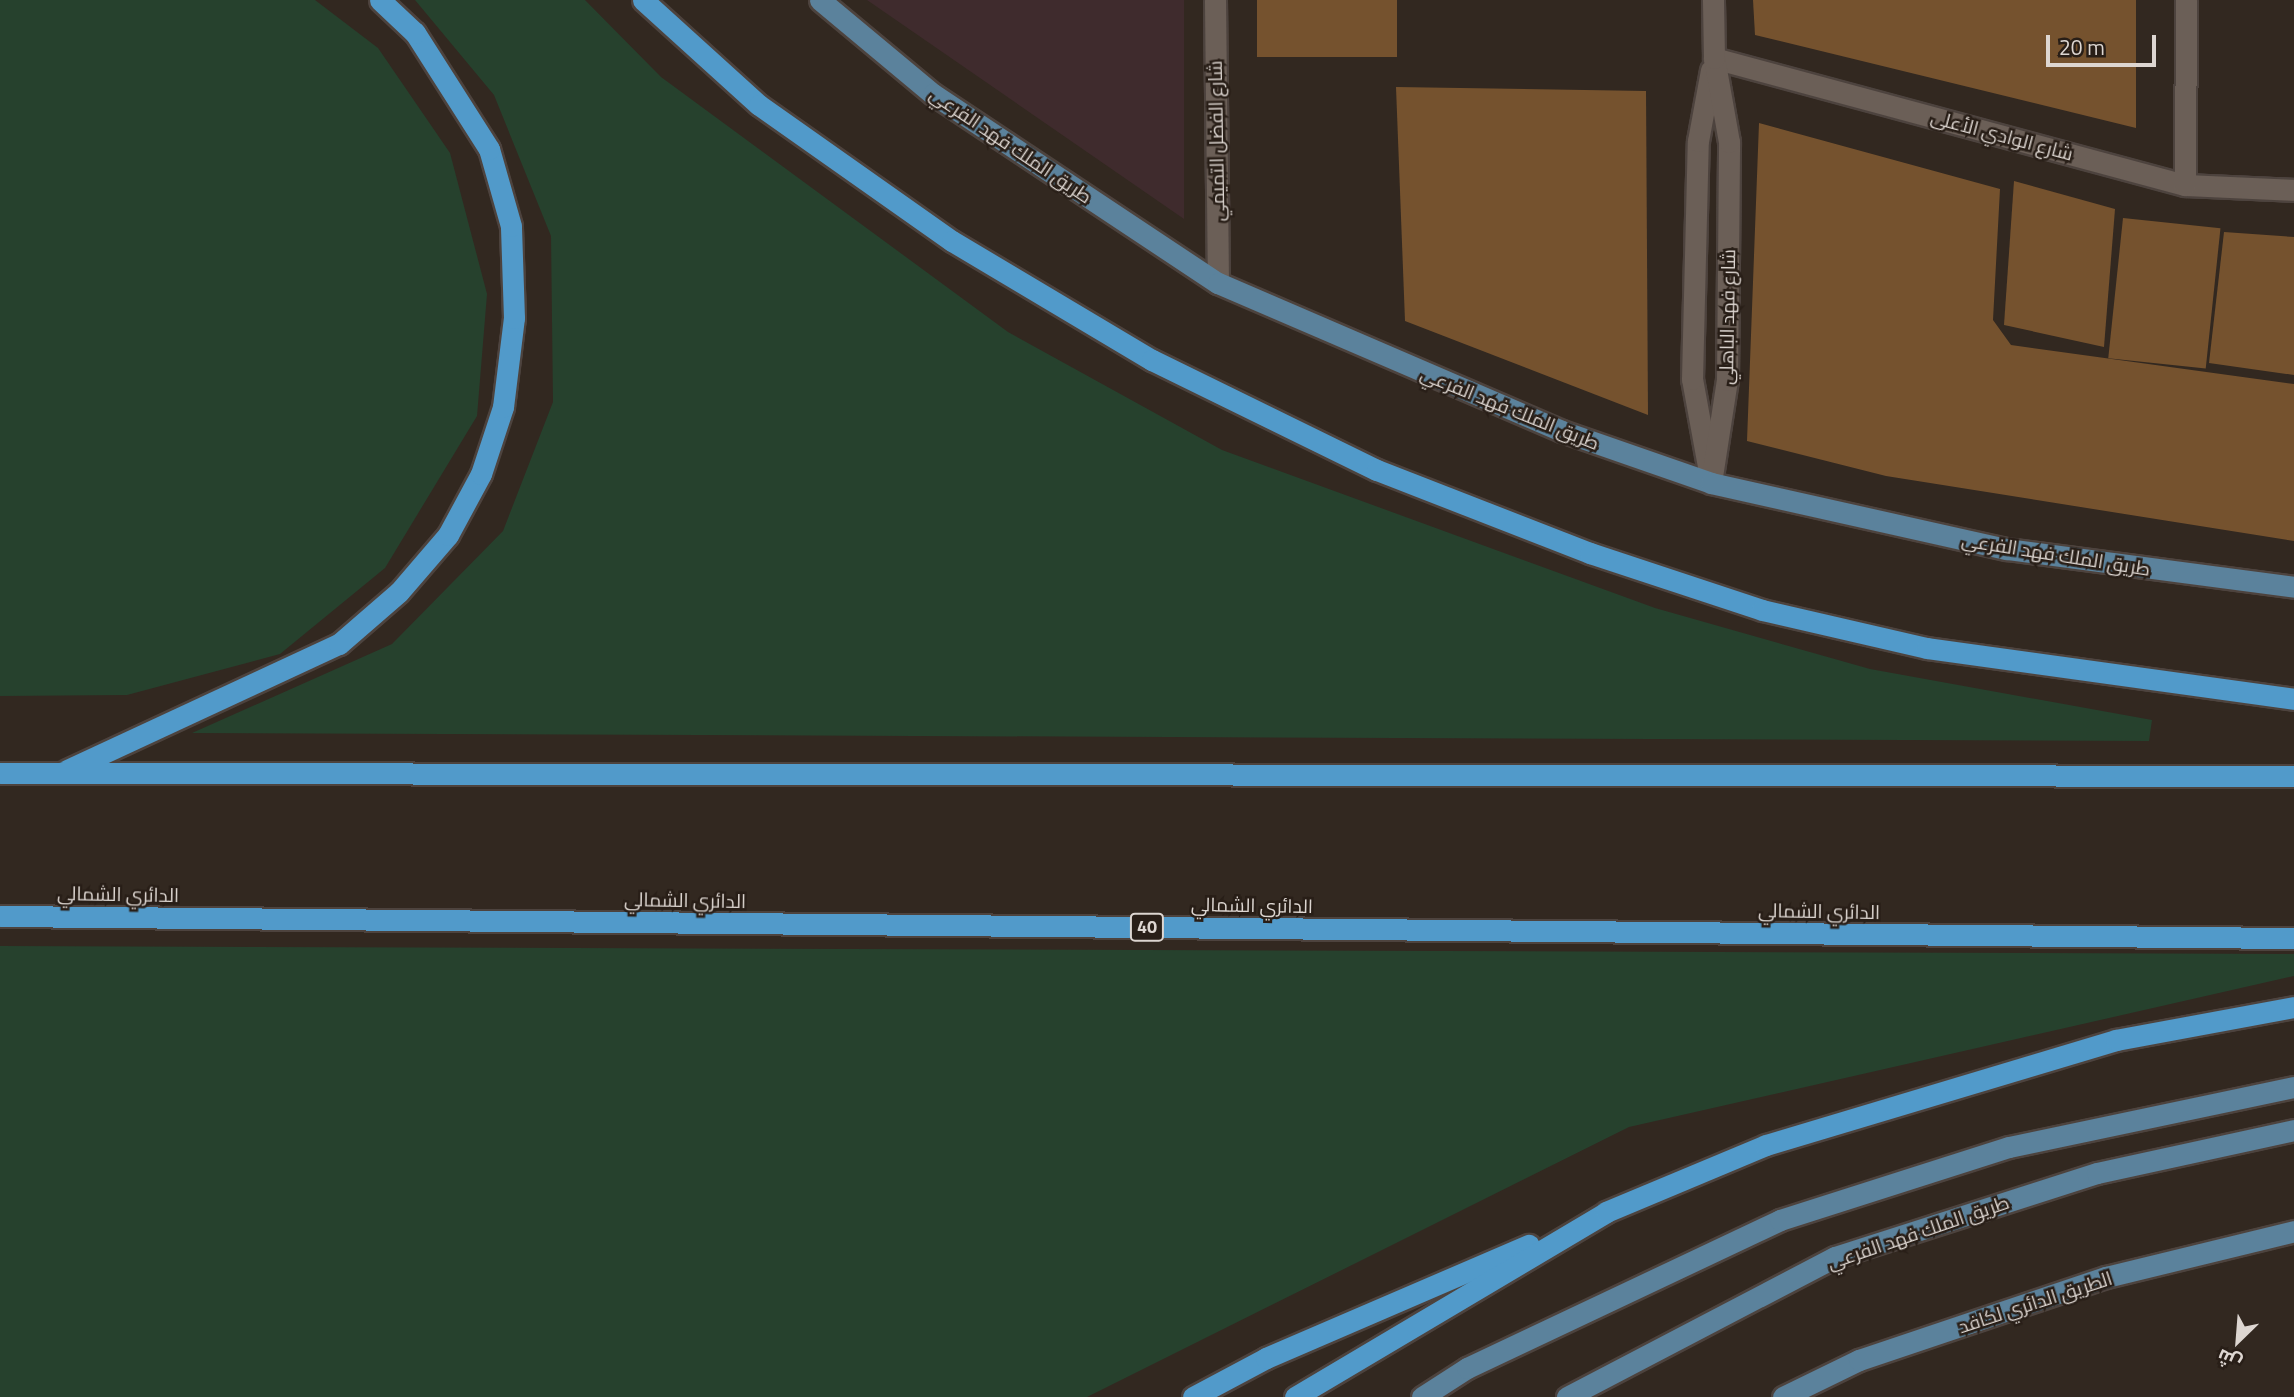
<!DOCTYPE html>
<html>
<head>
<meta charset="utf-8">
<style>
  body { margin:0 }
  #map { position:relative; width:2294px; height:1397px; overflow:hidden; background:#322820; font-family:"Titillium Web",Cairo,sans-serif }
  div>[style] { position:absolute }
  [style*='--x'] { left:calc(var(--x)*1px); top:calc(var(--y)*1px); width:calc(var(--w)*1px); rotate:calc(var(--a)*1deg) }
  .commercial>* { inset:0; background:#3f2b2d }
  .green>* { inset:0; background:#26412d }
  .building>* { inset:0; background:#75522e; transform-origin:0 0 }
  .roads { filter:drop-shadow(2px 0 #4d433e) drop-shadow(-2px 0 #4d433e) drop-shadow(0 2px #4d433e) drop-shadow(0 -2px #4d433e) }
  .minor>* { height:21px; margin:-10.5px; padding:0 10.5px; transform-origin:10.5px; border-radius:10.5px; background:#6b5f57 }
  .major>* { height:21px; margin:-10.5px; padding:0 10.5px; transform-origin:10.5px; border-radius:10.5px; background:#5b829c }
  .highway>* { height:21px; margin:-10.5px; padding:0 10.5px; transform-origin:10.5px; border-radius:10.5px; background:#519aca }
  span { translate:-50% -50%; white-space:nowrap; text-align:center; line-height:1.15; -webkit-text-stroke:5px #281e17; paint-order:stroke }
  .shield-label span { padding:2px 5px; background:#281e17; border:2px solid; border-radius:5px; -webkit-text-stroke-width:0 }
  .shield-label { font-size:18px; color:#ddd6d1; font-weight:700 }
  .street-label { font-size:19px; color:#ddd6d1 }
  .north { position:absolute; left:2203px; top:1306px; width:70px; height:70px; -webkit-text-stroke:5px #281e17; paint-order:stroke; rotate:205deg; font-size:19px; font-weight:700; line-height:28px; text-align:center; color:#ddd6d1 }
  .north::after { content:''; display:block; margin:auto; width:24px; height:32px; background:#ddd6d1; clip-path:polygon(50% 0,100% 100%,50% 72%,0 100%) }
  .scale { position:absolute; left:2046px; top:35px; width:110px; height:32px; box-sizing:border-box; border:4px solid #ddd6d1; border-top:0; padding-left:9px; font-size:21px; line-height:24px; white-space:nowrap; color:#ddd6d1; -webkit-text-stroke:5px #281e17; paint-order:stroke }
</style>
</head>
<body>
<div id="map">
  <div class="commercial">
    <div style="clip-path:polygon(867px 0,1184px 0,1184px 219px)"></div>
  </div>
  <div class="green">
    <div style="clip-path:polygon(0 0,315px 0,378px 48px,450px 153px,487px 294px,477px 416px,385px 568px,280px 654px,127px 695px,0 696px)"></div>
    <div style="clip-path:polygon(415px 0,585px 0,661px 77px,1008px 332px,1222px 450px,1655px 608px,1870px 669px,2152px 720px,2149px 741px,192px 733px,392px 644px,503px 531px,553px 402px,551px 236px,494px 95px)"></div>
    <div style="clip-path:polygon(0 946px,2294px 954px,2294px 976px,1629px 1127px,1087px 1397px,0 1397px)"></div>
  </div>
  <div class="building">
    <div style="left:1257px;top:0;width:140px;height:57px"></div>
    <div style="clip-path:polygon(1753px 0,2136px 0,2136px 128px,1755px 35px)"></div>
    <div style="clip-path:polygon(1396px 87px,1646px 91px,1648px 415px,1405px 321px)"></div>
    <div style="clip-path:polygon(1759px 123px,2000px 189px,1993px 320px,2011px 345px,2294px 384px,2294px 541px,1886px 476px,1747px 441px)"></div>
    <div style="clip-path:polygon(2014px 181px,2115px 209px,2104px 347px,2004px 325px)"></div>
    <div style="left:2123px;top:218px;width:98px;height:141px;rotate:6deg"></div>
    <div style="clip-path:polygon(2224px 232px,2294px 237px,2294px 375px,2209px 363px)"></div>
  </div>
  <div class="roads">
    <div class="minor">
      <div style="--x:1215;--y:0;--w:283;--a:89.4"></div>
      <div style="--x:1714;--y:58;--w:488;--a:15.1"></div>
      <div style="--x:2185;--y:185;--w:109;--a:2.6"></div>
      <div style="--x:2185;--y:185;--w:185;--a:-89.7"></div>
      <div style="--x:1708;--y:466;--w:88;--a:-100.4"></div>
      <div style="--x:1692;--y:379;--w:238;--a:-88.6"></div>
      <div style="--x:1698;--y:141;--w:72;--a:-79.6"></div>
      <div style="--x:1711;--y:483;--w:104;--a:-81.2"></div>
      <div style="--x:1727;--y:380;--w:238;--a:-89.5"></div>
      <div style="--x:1729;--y:142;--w:85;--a:-100.1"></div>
      <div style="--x:1714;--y:58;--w:58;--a:-91"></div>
    </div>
    <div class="major">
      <div style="--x:820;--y:0;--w:147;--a:39.8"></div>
      <div style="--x:933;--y:94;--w:342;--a:33.6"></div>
      <div style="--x:1218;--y:283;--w:374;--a:23.3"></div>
      <div style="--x:1562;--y:431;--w:158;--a:19.2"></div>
      <div style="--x:1711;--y:483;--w:303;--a:12.6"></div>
      <div style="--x:2007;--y:549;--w:290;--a:7.5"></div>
      <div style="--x:1422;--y:1397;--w:54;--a:-32.8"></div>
      <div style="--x:1467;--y:1368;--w:346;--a:-25.3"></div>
      <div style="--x:1780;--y:1220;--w:240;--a:-17.7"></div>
      <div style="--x:2009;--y:1147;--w:291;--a:-11.9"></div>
      <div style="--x:1567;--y:1397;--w:302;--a:-27.6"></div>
      <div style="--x:1835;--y:1257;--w:275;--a:-17.8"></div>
      <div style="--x:2097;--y:1173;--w:202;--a:-12.3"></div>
      <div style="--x:1783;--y:1397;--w:85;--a:-26"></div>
      <div style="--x:1859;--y:1360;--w:261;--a:-18.6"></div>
      <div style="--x:2106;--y:1277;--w:194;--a:-13.7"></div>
    </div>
    <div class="highway">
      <div style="--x:643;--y:0;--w:156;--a:42.2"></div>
      <div style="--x:759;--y:105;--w:236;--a:35.2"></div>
      <div style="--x:952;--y:241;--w:233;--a:30.8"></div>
      <div style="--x:1152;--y:360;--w:250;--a:26.1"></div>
      <div style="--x:1377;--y:470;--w:229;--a:21.3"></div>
      <div style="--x:1590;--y:553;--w:181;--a:18.3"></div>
      <div style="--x:1762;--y:610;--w:169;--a:13"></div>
      <div style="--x:1927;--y:648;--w:371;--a:7.9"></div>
      <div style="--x:67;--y:770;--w:300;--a:-24.9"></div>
      <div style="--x:339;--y:644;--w:79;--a:-40.9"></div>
      <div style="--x:399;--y:592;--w:75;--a:-49.3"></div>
      <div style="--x:448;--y:535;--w:69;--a:-61.6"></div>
      <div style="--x:481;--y:474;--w:71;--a:-71.8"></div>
      <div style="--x:503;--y:407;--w:90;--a:-83"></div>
      <div style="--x:514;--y:318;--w:92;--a:-91.9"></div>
      <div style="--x:511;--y:226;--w:80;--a:-105.9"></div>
      <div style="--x:489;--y:149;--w:138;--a:-122.5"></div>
      <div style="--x:415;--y:33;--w:48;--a:-136.7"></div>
      <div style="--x:0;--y:773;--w:2294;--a:0.07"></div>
      <div style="--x:0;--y:916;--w:2294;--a:0.55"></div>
      <div style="--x:1193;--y:1397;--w:83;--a:-28.1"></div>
      <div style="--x:1266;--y:1358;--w:286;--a:-23.3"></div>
      <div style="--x:1295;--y:1397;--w:362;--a:-30.7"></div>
      <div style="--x:1606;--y:1212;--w:173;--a:-22.7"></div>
      <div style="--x:1766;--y:1145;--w:365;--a:-16.7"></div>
      <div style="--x:2116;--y:1040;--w:181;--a:-10.5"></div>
    </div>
  </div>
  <div class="shield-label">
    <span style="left:1147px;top:927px">40</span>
  </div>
  <div class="street-label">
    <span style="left:2002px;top:135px;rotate:15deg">شارع الوادي الأعلى</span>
    <span style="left:1216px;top:141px;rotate:-91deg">شارع الفضل التميمي</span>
    <span style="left:1011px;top:145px;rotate:34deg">طريق الملك فهد الفرعي</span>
    <span style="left:1727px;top:317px;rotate:-89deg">شارع فهد الباهلي</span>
    <span style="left:1510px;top:408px;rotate:22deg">طريق الملك فهد الفرعي</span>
    <span style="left:2056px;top:554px;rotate:9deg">طريق الملك فهد الفرعي</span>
    <span style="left:118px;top:894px;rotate:1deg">الدائري الشمالي</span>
    <span style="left:685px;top:900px;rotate:1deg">الدائري الشمالي</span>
    <span style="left:1252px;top:905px;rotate:1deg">الدائري الشمالي</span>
    <span style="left:1819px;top:911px;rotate:1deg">الدائري الشمالي</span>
    <span style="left:1918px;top:1232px;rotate:-19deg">طريق الملك فهد الفرعي</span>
    <span style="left:2035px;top:1302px;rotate:-18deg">الطريق الدائري لكافد</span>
  </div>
  <div class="north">ش</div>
  <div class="scale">20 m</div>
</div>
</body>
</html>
